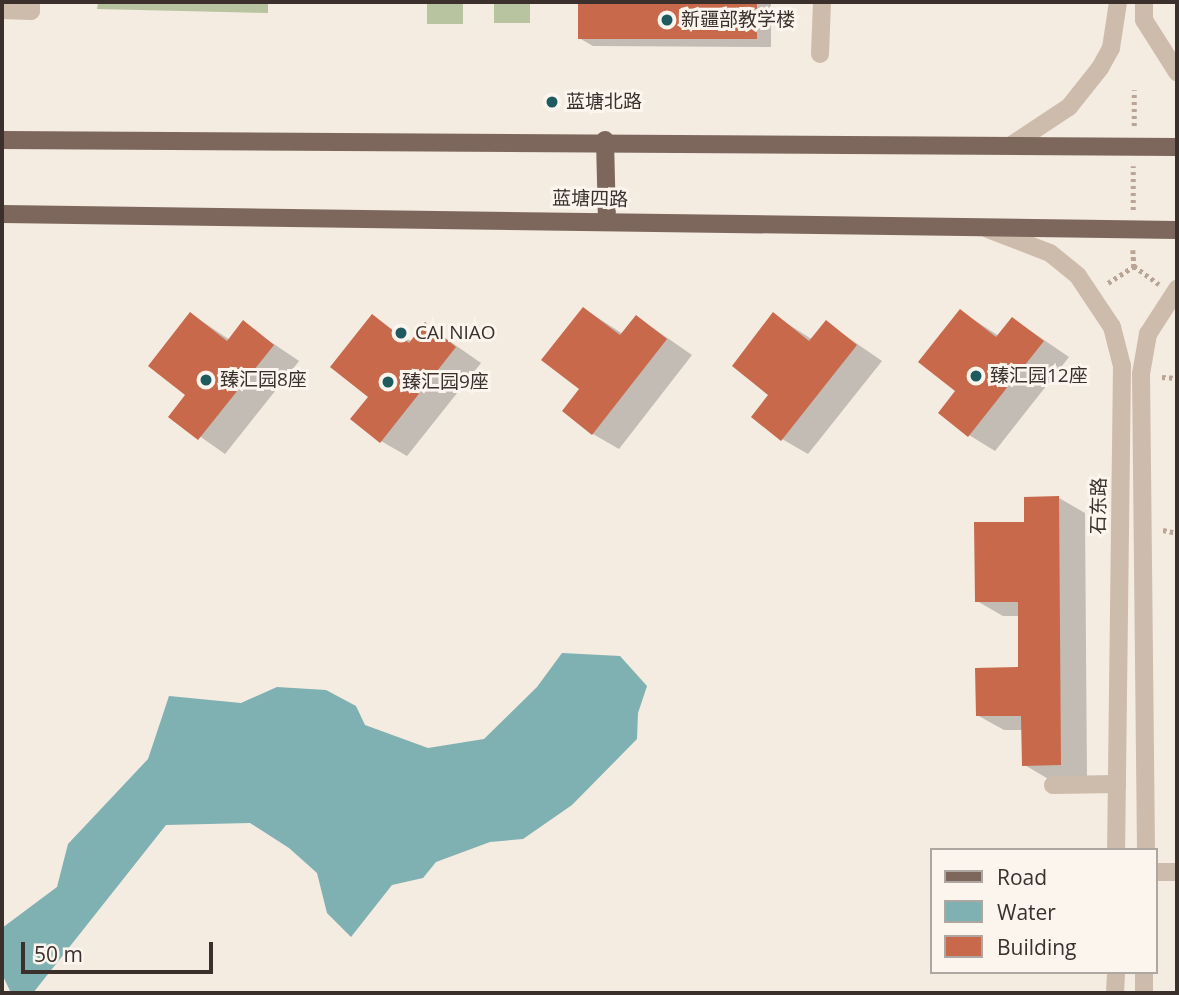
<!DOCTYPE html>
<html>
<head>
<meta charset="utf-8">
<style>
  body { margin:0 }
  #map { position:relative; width:1179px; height:995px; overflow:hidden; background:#f4ebe1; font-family:"Open Sans","Noto Sans SC",sans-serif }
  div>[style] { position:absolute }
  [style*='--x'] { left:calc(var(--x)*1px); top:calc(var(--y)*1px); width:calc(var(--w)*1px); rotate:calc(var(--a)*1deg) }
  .green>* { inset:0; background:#b8c4a0; transform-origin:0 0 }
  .water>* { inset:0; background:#7fb0b2 }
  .shadow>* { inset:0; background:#0003 }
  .building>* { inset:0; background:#c8694b; transform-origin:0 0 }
  .path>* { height:4.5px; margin-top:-2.25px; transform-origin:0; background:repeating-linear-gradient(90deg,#b9a596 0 3.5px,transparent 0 7px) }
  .minor>* { height:18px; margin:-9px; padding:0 9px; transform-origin:9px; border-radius:9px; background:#cdbbac }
  .major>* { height:18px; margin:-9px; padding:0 9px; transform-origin:9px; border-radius:9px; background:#7d675c }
  .dots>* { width:19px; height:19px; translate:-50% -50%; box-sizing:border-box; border:4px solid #fbf5ee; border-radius:50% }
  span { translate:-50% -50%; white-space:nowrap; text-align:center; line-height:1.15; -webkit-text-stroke:6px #fbf5ee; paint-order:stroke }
  .poi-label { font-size:19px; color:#3b302b }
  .left { translate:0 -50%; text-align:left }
  .street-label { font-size:19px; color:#3b302b }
  .frame { position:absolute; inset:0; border:4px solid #3b302b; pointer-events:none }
  .legend { position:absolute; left:930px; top:848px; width:228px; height:126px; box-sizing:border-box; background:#fbf5ee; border:2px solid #aea6a0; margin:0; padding:9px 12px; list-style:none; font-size:21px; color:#3b302b }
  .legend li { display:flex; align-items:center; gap:14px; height:35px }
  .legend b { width:35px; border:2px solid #aea6a0 }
  .scale { position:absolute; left:21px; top:942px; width:192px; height:32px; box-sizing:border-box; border:4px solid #3b302b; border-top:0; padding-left:9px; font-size:21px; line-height:24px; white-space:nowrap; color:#3b302b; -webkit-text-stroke:5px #fbf5ee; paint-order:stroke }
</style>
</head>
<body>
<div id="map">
  <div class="green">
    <div style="clip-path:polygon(98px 2px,268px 2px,268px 13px,97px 9px)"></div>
    <div style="left:427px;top:2px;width:36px;height:22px"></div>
    <div style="left:494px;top:2px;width:36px;height:21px"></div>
  </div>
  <div class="water">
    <div style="clip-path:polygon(562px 653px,620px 656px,647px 686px,638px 713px,637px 739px,572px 805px,523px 839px,490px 842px,436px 862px,423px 878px,392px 885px,351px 937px,327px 913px,317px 873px,289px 848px,250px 823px,166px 825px,33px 993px,11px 993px,2px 974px,2px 928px,57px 887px,68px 844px,148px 759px,169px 696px,241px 703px,277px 687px,326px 690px,356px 706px,365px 725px,428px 748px,484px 739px,537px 687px)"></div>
  </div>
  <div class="shadow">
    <div style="clip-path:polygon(579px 2px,771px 2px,771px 47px,593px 46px,579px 38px)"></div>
    <div style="clip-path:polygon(584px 309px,623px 334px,637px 317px,692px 355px,619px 449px,593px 434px)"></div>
    <div style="clip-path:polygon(960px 311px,999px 336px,1013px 319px,1069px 357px,995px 451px,969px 435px,957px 391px)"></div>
    <div style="clip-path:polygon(191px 314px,230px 340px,243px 323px,299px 361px,225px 454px,171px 416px,188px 394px)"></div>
    <div style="clip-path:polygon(774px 315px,813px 340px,827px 323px,882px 361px,808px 454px,782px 439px,771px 395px)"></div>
    <div style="clip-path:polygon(372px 317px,412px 342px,425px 324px,481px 363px,407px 456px,381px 441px,370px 397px)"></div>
    <div style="clip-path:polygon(1059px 498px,1085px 513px,1087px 779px,1050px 780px,1023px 764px,1023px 730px,1004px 730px,977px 715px,1020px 669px,1020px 616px,1003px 616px,977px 601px,1026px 523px)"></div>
  </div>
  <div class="building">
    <div style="left:578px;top:2px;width:179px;height:37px"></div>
    <div style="clip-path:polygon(583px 307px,620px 335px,636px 315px,667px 339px,592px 435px,562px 411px,579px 389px,541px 360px)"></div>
    <div style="clip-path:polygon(960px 309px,996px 337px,1012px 317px,1044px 341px,968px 437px,938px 413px,955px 391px,918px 362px)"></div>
    <div style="clip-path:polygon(190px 312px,227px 341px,243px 320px,274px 345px,198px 440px,168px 417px,185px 395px,148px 366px)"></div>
    <div style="clip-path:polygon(773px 312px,809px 341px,826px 320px,857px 345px,781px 441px,751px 417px,768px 395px,732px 366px)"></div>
    <div style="clip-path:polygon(372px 314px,409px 343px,425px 322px,456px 347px,380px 443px,350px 419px,368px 397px,330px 367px)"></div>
    <div style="clip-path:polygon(1059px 496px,1061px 765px,1022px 766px,1021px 716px,976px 716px,975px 668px,1018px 667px,1018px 602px,975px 602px,974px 522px,1024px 522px,1024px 497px)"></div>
  </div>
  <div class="path">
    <div style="--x:1134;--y:126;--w:36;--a:-90"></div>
    <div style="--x:1133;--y:210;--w:44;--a:-90"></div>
    <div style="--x:1133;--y:250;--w:16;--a:86"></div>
    <div style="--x:1134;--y:266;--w:31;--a:36"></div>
    <div style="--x:1108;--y:283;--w:31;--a:-33"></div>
    <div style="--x:1162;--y:377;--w:15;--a:4"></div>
    <div style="--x:1163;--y:530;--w:14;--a:12"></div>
  </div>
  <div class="minor">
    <div style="--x:1144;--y:2;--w:18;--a:90"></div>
    <div style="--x:1144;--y:20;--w:62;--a:57.6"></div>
    <div style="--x:2;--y:10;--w:29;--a:2"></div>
    <div style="--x:31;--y:11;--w:9;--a:-90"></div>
    <div style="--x:820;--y:54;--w:52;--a:-87.8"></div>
    <div style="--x:1013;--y:144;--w:67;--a:-33.5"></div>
    <div style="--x:1069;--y:107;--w:50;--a:-51.5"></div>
    <div style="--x:1100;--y:68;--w:23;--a:-61"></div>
    <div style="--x:1111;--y:48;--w:47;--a:-81.3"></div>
    <div style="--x:988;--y:229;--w:66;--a:21.2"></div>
    <div style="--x:1050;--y:253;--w:36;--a:39"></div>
    <div style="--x:1078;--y:276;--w:61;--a:56.3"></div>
    <div style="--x:1112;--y:327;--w:40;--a:75.6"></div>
    <div style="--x:1122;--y:366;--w:484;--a:90.7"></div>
    <div style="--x:1053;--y:785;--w:64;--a:-0.9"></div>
    <div style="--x:1146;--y:850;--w:476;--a:-90.6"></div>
    <div style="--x:1141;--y:374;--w:41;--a:-80.1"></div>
    <div style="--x:1148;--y:334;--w:54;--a:-57.2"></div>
    <div style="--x:1156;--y:872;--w:21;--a:0"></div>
    <div style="--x:1115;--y:993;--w:21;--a:-87"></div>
    <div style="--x:1144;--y:993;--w:21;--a:-90"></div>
  </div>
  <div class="major">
    <div style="--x:2;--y:140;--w:1175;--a:0.34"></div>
    <div style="--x:605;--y:140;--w:80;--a:88.6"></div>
    <div style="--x:2;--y:214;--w:1175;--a:0.78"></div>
  </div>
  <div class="dots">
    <div style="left:667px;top:20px;background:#1f5a5e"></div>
    <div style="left:552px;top:102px;background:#1f5a5e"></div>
    <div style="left:401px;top:333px;background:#1f5a5e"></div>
    <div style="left:976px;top:376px;background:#1f5a5e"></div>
    <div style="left:206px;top:380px;background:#1f5a5e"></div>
    <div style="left:388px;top:382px;background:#1f5a5e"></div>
  </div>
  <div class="poi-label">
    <span class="left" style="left:681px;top:20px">新疆部教学楼</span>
    <span class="left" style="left:566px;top:102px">蓝塘北路</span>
    <span class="left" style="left:415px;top:333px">CAI NIAO</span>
    <span class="left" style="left:990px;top:376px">臻汇园12座</span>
    <span class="left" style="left:220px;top:380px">臻汇园8座</span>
    <span class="left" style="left:402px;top:382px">臻汇园9座</span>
  </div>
  <div class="street-label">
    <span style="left:590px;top:199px;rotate:1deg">蓝塘四路</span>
    <span style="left:1099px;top:506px;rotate:-89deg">石东路</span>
  </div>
  <div class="frame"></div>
  <ul class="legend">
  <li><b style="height:9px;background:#7d675c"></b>Road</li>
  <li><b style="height:19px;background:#7fb0b2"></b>Water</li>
  <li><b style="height:19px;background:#c8694b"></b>Building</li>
  </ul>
  <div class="scale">50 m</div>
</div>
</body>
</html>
